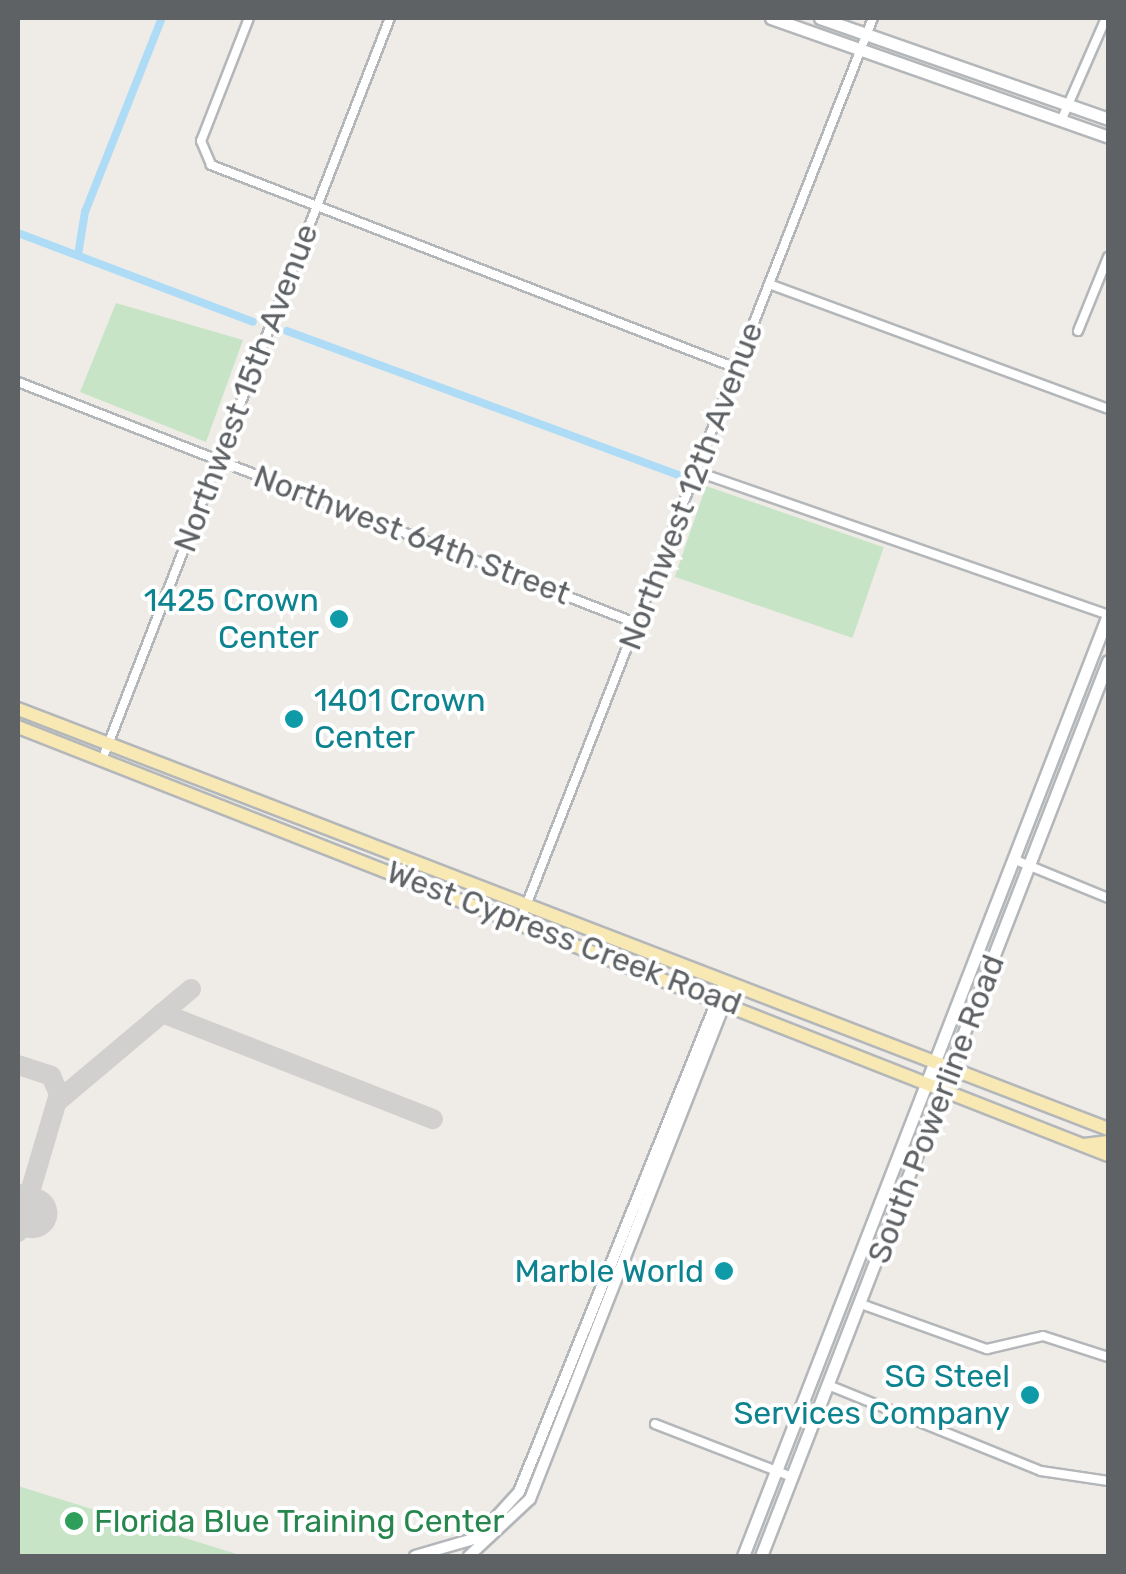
<!DOCTYPE html>
<html>
<head>
<meta charset="utf-8">
<style>
  body { margin:0 }
  #map { position:relative; width:1126px; height:1574px; overflow:hidden; background:#efece7; font-family:Rubik,sans-serif }
  div>[style] { position:absolute }
  [style*='--x'] { left:calc(var(--x)*1px); top:calc(var(--y)*1px); width:calc(var(--w)*1px); rotate:calc(var(--a)*1deg) }
  .green>* { inset:0; background:#c7e4c6; transform-origin:0 0 }
  .canal>* { height:8px; margin:-4px; padding:0 4px; transform-origin:4px; border-radius:4px; background:#aedcf7 }
  .taxiway>* { height:20px; margin:-10px; padding:0 10px; transform-origin:10px; border-radius:10px; background:#d2d0ce }
  .runway>* { height:50px; margin:-25px; padding:0 25px; transform-origin:25px; border-radius:25px; background:#d2d0ce }
  .roads { filter:drop-shadow(2px 0 #b4b7ba) drop-shadow(-2px 0 #b4b7ba) drop-shadow(0 2px #b4b7ba) drop-shadow(0 -2px #b4b7ba) }
  .minor>* { height:8px; margin:-4px; padding:0 4px; transform-origin:4px; border-radius:4px; background:#fff }
  .tertiary>* { height:10px; margin:-5px; padding:0 5px; transform-origin:5px; border-radius:5px; background:#fff }
  .secondary>* { height:11px; margin:-5.5px; padding:0 5.5px; transform-origin:5.5px; border-radius:5.5px; background:#fff }
  .primary>* { height:12px; margin:-6px; padding:0 6px; transform-origin:6px; border-radius:6px; background:#f8e8b3 }
  .dots>* { width:28px; height:28px; translate:-50% -50%; box-sizing:border-box; border:5px solid #fff; border-radius:50% }
  span { translate:-50% -50%; white-space:nowrap; text-align:center; line-height:1.15; -webkit-text-stroke:8px #fff; paint-order:stroke }
  .street-label { font-size:32px; color:#5e6265 }
  .culture-label { font-size:32px; color:#0d838f }
  .right { translate:-100% -50%; text-align:right }
  .left { translate:0 -50%; text-align:left }
  .leisure-label { font-size:32px; color:#27864d }
  .frame { position:absolute; inset:0; border:20px solid #5e6265; pointer-events:none }
</style>
</head>
<body>
<div id="map">
  <div class="green">
    <div style="clip-path:polygon(116px 303px,243px 340px,206px 442px,80px 392px)"></div>
    <div style="left:706px;top:486px;width:188px;height:96px;rotate:19deg"></div>
    <div style="clip-path:polygon(18px 1486px,243px 1556px,18px 1556px)"></div>
  </div>
  <div class="canal">
    <div style="--x:18;--y:233;--w:251;--a:20.7"></div>
    <div style="--x:78;--y:255;--w:44;--a:-80.8"></div>
    <div style="--x:85;--y:212;--w:209;--a:-68.4"></div>
    <div style="--x:287;--y:331;--w:417;--a:20.2"></div>
  </div>
  <div class="taxiway">
    <div style="--x:162;--y:1013;--w:291;--a:21.4"></div>
    <div style="--x:18;--y:1065;--w:35;--a:18"></div>
    <div style="--x:51;--y:1076;--w:20;--a:66"></div>
    <div style="--x:59;--y:1094;--w:144;--a:106.5"></div>
    <div style="--x:58;--y:1101;--w:174;--a:-40.1"></div>
  </div>
  <div class="runway">
    <div style="--x:18;--y:1209;--w:15;--a:16"></div>
  </div>
  <div class="roads">
    <div class="minor">
      <div style="--x:249;--y:18;--w:132;--a:111.3"></div>
      <div style="--x:201;--y:141;--w:26;--a:67"></div>
      <div style="--x:211;--y:165;--w:563;--a:21.14"></div>
      <div style="--x:1061;--y:121;--w:112;--a:-66.4"></div>
      <div style="--x:769;--y:284;--w:361;--a:20.2"></div>
      <div style="--x:1078;--y:331;--w:80;--a:-67.9"></div>
      <div style="--x:18;--y:382;--w:666;--a:21.32"></div>
      <div style="--x:698;--y:472;--w:434;--a:19.2"></div>
      <div style="--x:102;--y:760;--w:796;--a:-68.79"></div>
      <div style="--x:1013;--y:859;--w:103;--a:22.3"></div>
      <div style="--x:520;--y:921;--w:970;--a:-68.65"></div>
      <div style="--x:861;--y:1304;--w:134;--a:19.7"></div>
      <div style="--x:987;--y:1349;--w:57;--a:-13.1"></div>
      <div style="--x:1043;--y:1336;--w:68;--a:17.9"></div>
      <div style="--x:828;--y:1385;--w:230;--a:22"></div>
      <div style="--x:1041;--y:1471;--w:68;--a:8.5"></div>
      <div style="--x:655;--y:1424;--w:147;--a:21.1"></div>
    </div>
    <div class="tertiary">
      <div style="--x:415;--y:1556;--w:65;--a:-16.2"></div>
      <div style="--x:477;--y:1538;--w:62;--a:-47.6"></div>
      <div style="--x:519;--y:1492;--w:551;--a:-68.04"></div>
      <div style="--x:469;--y:1556;--w:83;--a:-43.1"></div>
      <div style="--x:530;--y:1499;--w:536;--a:-68.56"></div>
      <div style="--x:726;--y:1000;--w:18;--a:-93"></div>
    </div>
    <div class="secondary">
      <div style="--x:771;--y:18;--w:357;--a:19.4"></div>
      <div style="--x:820;--y:18;--w:305;--a:19.3"></div>
      <div style="--x:743;--y:1556;--w:1009;--a:-68.8"></div>
      <div style="--x:761;--y:1556;--w:960;--a:-68.81"></div>
    </div>
    <div class="primary">
      <div style="--x:18;--y:709;--w:1168;--a:21.07"></div>
      <div style="--x:18;--y:727;--w:1171;--a:21.44"></div>
      <div style="--x:1084;--y:1145;--w:24;--a:-7"></div>
    </div>
  </div>
  <div class="dots">
    <div style="left:339px;top:619px;background:#0f9aa8"></div>
    <div style="left:294px;top:719px;background:#0f9aa8"></div>
    <div style="left:724px;top:1271px;background:#0f9aa8"></div>
    <div style="left:1030px;top:1395px;background:#0f9aa8"></div>
    <div style="left:74px;top:1521px;background:#2e9e5b"></div>
  </div>
  <div class="street-label">
    <span style="left:246px;top:388px;rotate:-69deg">Northwest 15th Avenue</span>
    <span style="left:691px;top:486px;rotate:-69deg">Northwest 12th Avenue</span>
    <span style="left:412px;top:535px;rotate:21deg">Northwest 64th Street</span>
    <span style="left:564px;top:938px;rotate:21deg">West Cypress Creek Road</span>
    <span style="left:936px;top:1109px;rotate:-69deg">South Powerline Road</span>
  </div>
  <div class="culture-label">
    <span class="right" style="left:319px;top:619px">1425 Crown<br>Center</span>
    <span class="left" style="left:314px;top:719px">1401 Crown<br>Center</span>
    <span class="right" style="left:704px;top:1271px">Marble World</span>
    <span class="right" style="left:1010px;top:1395px">SG Steel<br>Services Company</span>
  </div>
  <div class="leisure-label">
    <span class="left" style="left:94px;top:1521px">Florida Blue Training Center</span>
  </div>
  <div class="frame"></div>
</div>
</body>
</html>
